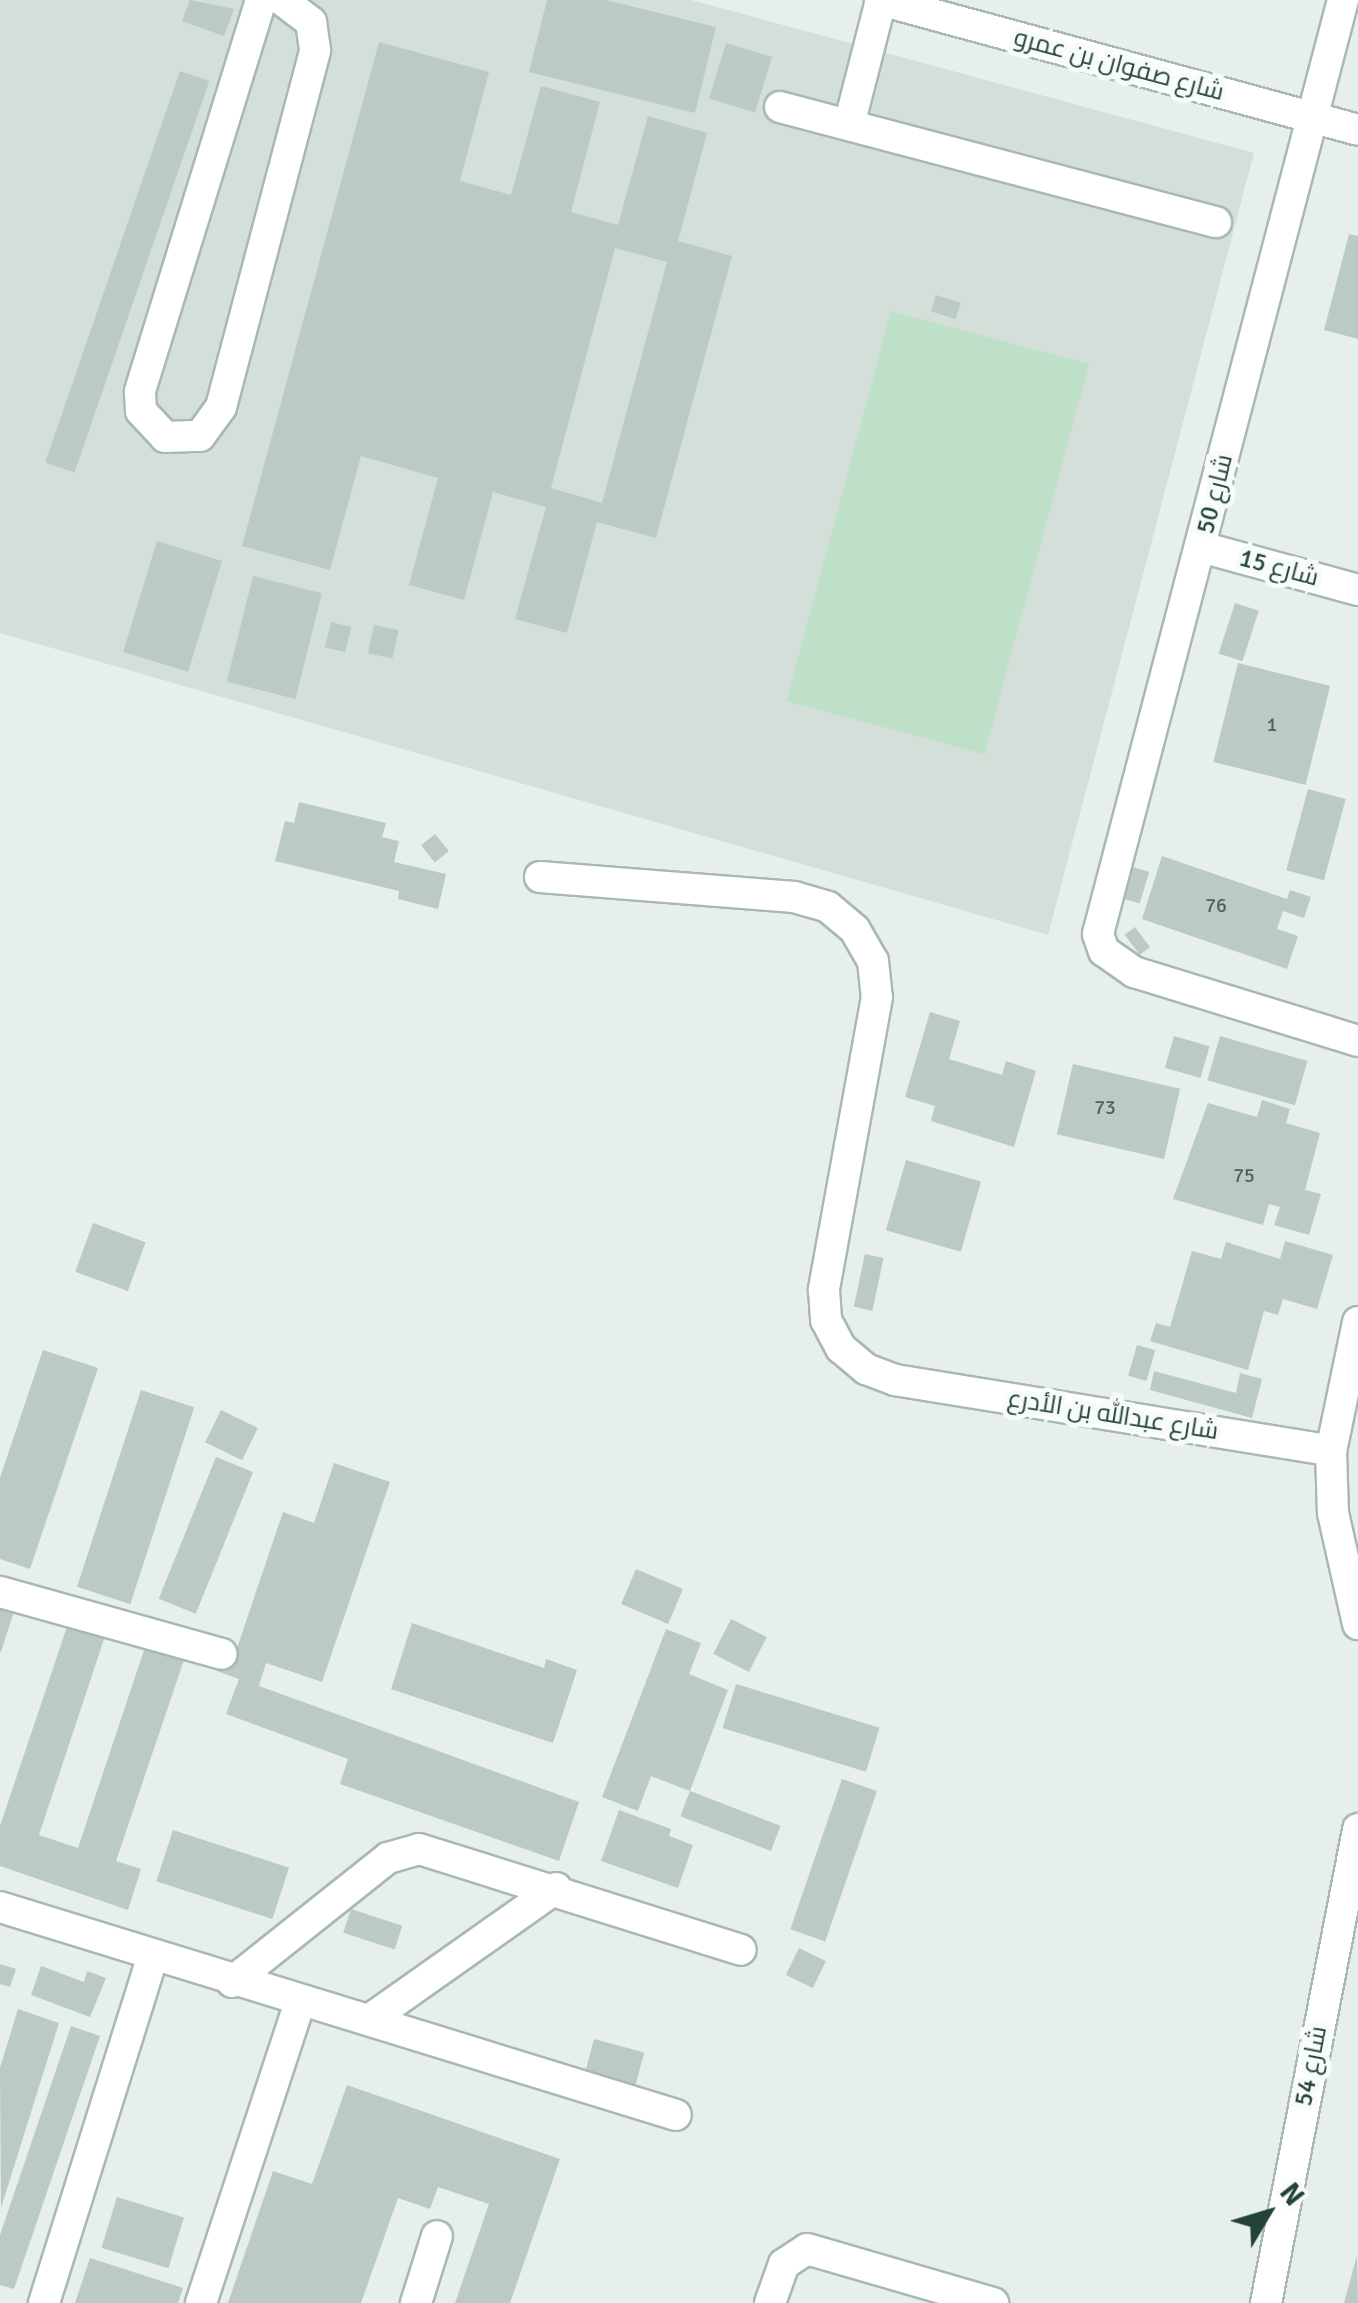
<!DOCTYPE html>
<html>
<head>
<meta charset="utf-8">
<style>
  body { margin:0 }
  #map { position:relative; width:1358px; height:2303px; overflow:hidden; background:#e6efeb; font-family:Signika,Cairo,sans-serif }
  div>[style] { position:absolute }
  [style*='--x'] { left:calc(var(--x)*1px); top:calc(var(--y)*1px); width:calc(var(--w)*1px); rotate:calc(var(--a)*1deg) }
  .built>* { inset:0; background:#d4dfda }
  .green>* { inset:0; background:#bfe0c8; transform-origin:0 0 }
  .building>* { inset:0; background:#bbcac4; transform-origin:0 0 }
  .roads { filter:drop-shadow(2px 0 #a8b8b2) drop-shadow(-2px 0 #a8b8b2) drop-shadow(0 2px #a8b8b2) drop-shadow(0 -2px #a8b8b2) }
  .minor>* { height:30px; margin:-15px; padding:0 15px; transform-origin:15px; border-radius:15px; background:#fff }
  span { translate:-50% -50%; white-space:nowrap; text-align:center; line-height:1.15; -webkit-text-stroke:10px #f7fbf9; paint-order:stroke }
  .number-label { font-size:20px; color:#4a645c }
  .number-label span { -webkit-text-stroke-width:0 }
  .street-label { font-size:25px; color:#24423a }
  .north { position:absolute; left:1218px; top:2163px; width:100px; height:100px; -webkit-text-stroke:8px #f7fbf9; paint-order:stroke; rotate:52deg; font-size:28px; font-weight:700; line-height:40px; text-align:center; color:#24423a }
  .north::after { content:''; display:block; margin:auto; width:35px; height:45px; background:#24423a; clip-path:polygon(50% 0,100% 100%,50% 72%,0 100%) }
</style>
</head>
<body>
<div id="map">
  <div class="built">
    <div style="clip-path:polygon(0 0,691px 0,1254px 153px,1048px 935px,0 633px)"></div>
  </div>
  <div class="green">
    <div style="left:891px;top:311px;width:205px;height:404px;rotate:15deg"></div>
  </div>
  <div class="building">
    <div style="clip-path:polygon(190px 0,234px 9px,224px 36px,182px 21px)"></div>
    <div style="clip-path:polygon(547px 0,606px 0,716px 27px,695px 113px,529px 72px)"></div>
    <div style="clip-path:polygon(evenodd,379px 42px,489px 72px,460px 181px,511px 195px,541px 86px,600px 102px,571px 212px,618px 225px,648px 116px,707px 133px,678px 241px,732px 256px,661px 519px,656px 538px,597px 522px,567px 633px,515px 619px,546px 507px,493px 492px,464px 600px,409px 585px,438px 478px,361px 456px,330px 570px,242px 546px,379px 42px,615px 248px,667px 262px,602px 503px,551px 488px,615px 248px)"></div>
    <div style="left:726px;top:43px;width:48px;height:58px;rotate:17deg"></div>
    <div style="left:180px;top:71px;width:31px;height:414px;rotate:19deg"></div>
    <div style="clip-path:polygon(1349px 234px,1358px 236px,1358px 339px,1324px 330px)"></div>
    <div style="left:936px;top:295px;width:26px;height:17px;rotate:18deg"></div>
    <div style="left:157px;top:541px;width:68px;height:116px;rotate:17deg"></div>
    <div style="left:253px;top:576px;width:71px;height:109px;rotate:14deg"></div>
    <div style="left:1235px;top:603px;width:25px;height:53px;rotate:18deg"></div>
    <div style="left:331px;top:622px;width:21px;height:26px;rotate:14deg"></div>
    <div style="left:374px;top:625px;width:25px;height:29px;rotate:12deg"></div>
    <div style="left:1238px;top:663px;width:95px;height:102px;rotate:14deg"></div>
    <div style="left:1308px;top:789px;width:39px;height:84px;rotate:15deg"></div>
    <div style="clip-path:polygon(299px 802px,386px 823px,382px 837px,399px 841px,394px 862px,446px 874px,438px 909px,398px 899px,399px 891px,275px 861px,285px 821px,294px 823px)"></div>
    <div style="left:435px;top:834px;width:22px;height:18px;rotate:51deg"></div>
    <div style="clip-path:polygon(1162px 856px,1287px 899px,1290px 890px,1311px 897px,1304px 918px,1283px 911px,1277px 929px,1298px 936px,1287px 969px,1142px 919px)"></div>
    <div style="left:1133px;top:867px;width:17px;height:33px;rotate:17deg"></div>
    <div style="left:1135px;top:927px;width:25px;height:13px;rotate:53deg"></div>
    <div style="clip-path:polygon(930px 1012px,960px 1021px,949px 1059px,1002px 1075px,1006px 1061px,1036px 1071px,1014px 1147px,931px 1121px,935px 1106px,905px 1097px)"></div>
    <div style="left:1174px;top:1036px;width:37px;height:33px;rotate:16deg"></div>
    <div style="left:1220px;top:1036px;width:91px;height:46px;rotate:16deg"></div>
    <div style="left:1073px;top:1064px;width:110px;height:72px;rotate:13deg"></div>
    <div style="clip-path:polygon(1262px 1100px,1290px 1109px,1286px 1123px,1320px 1133px,1305px 1190px,1321px 1194px,1309px 1235px,1274px 1225px,1280px 1207px,1269px 1204px,1263px 1225px,1173px 1199px,1208px 1103px,1257px 1117px)"></div>
    <div style="left:906px;top:1160px;width:78px;height:73px;rotate:16deg"></div>
    <div style="left:93px;top:1223px;width:56px;height:52px;rotate:20deg"></div>
    <div style="clip-path:polygon(1285px 1241px,1333px 1255px,1317px 1309px,1283px 1299px,1278px 1315px,1264px 1311px,1248px 1370px,1150px 1341px,1156px 1323px,1170px 1327px,1192px 1251px,1221px 1259px,1226px 1242px,1280px 1259px)"></div>
    <div style="left:865px;top:1254px;width:19px;height:54px;rotate:12deg"></div>
    <div style="left:1137px;top:1345px;width:19px;height:32px;rotate:16deg"></div>
    <div style="clip-path:polygon(43px 1350px,98px 1368px,30px 1569px,0 1559px,0 1478px)"></div>
    <div style="clip-path:polygon(1154px 1371px,1236px 1393px,1240px 1373px,1262px 1379px,1252px 1418px,1150px 1390px)"></div>
    <div style="left:141px;top:1390px;width:56px;height:207px;rotate:18deg"></div>
    <div style="left:221px;top:1410px;width:41px;height:36px;rotate:26deg"></div>
    <div style="left:216px;top:1457px;width:40px;height:153px;rotate:22deg"></div>
    <div style="clip-path:polygon(334px 1463px,390px 1482px,322px 1682px,266px 1663px,259px 1686px,579px 1802px,559px 1861px,340px 1784px,348px 1759px,226px 1714px,239px 1679px,217px 1671px,223px 1653px,234px 1657px,283px 1512px,314px 1523px)"></div>
    <div style="left:636px;top:1569px;width:51px;height:38px;rotate:23deg"></div>
    <div style="clip-path:polygon(0 1600px,16px 1605px,1px 1652px,0 1652px)"></div>
    <div style="clip-path:polygon(70px 1618px,107px 1630px,39px 1835px,78px 1848px,145px 1647px,184px 1660px,116px 1861px,141px 1869px,128px 1910px,0 1866px,0 1826px)"></div>
    <div style="left:731px;top:1619px;width:40px;height:39px;rotate:27deg"></div>
    <div style="clip-path:polygon(412px 1623px,544px 1668px,546px 1659px,577px 1670px,553px 1743px,391px 1689px)"></div>
    <div style="clip-path:polygon(666px 1629px,701px 1643px,689px 1674px,728px 1690px,690px 1791px,651px 1776px,638px 1811px,602px 1797px)"></div>
    <div style="left:736px;top:1684px;width:150px;height:46px;rotate:17deg"></div>
    <div style="left:842px;top:1779px;width:37px;height:159px;rotate:19deg"></div>
    <div style="left:690px;top:1791px;width:97px;height:27px;rotate:21deg"></div>
    <div style="clip-path:polygon(619px 1810px,671px 1829px,669px 1836px,693px 1845px,678px 1888px,601px 1861px)"></div>
    <div style="left:173px;top:1830px;width:122px;height:54px;rotate:18deg"></div>
    <div style="left:351px;top:1909px;width:54px;height:25px;rotate:18deg"></div>
    <div style="left:799px;top:1948px;width:30px;height:30px;rotate:26deg"></div>
    <div style="clip-path:polygon(0 1964px,16px 1969px,10px 1987px,0 1984px)"></div>
    <div style="clip-path:polygon(41px 1966px,84px 1982px,87px 1971px,106px 1978px,90px 2017px,31px 1995px)"></div>
    <div style="clip-path:polygon(18px 2009px,59px 2023px,1px 2208px,0 2068px)"></div>
    <div style="clip-path:polygon(71px 2026px,100px 2036px,14px 2289px,0 2285px,0 2235px)"></div>
    <div style="left:594px;top:2039px;width:52px;height:35px;rotate:15deg"></div>
    <div style="clip-path:polygon(347px 2085px,560px 2159px,510px 2303px,455px 2303px,489px 2204px,438px 2187px,430px 2209px,398px 2198px,361px 2303px,228px 2303px,273px 2171px,312px 2184px)"></div>
    <div style="left:117px;top:2197px;width:70px;height:53px;rotate:17deg"></div>
    <div style="clip-path:polygon(1357px 2255px,1358px 2303px,1344px 2303px)"></div>
    <div style="clip-path:polygon(90px 2258px,183px 2288px,178px 2303px,75px 2303px)"></div>
  </div>
  <div class="roads">
    <div class="minor">
      <div style="--x:261;--y:0;--w:410;--a:107.2"></div>
      <div style="--x:140;--y:392;--w:19;--a:87"></div>
      <div style="--x:141;--y:411;--w:35;--a:47"></div>
      <div style="--x:165;--y:437;--w:35;--a:-2"></div>
      <div style="--x:200;--y:436;--w:36;--a:-54"></div>
      <div style="--x:221;--y:407;--w:369;--a:-75.2"></div>
      <div style="--x:315;--y:50;--w:28;--a:-98"></div>
      <div style="--x:311;--y:22;--w:36;--a:-143"></div>
      <div style="--x:880;--y:0;--w:495;--a:15.2"></div>
      <div style="--x:1343;--y:0;--w:966;--a:104.7"></div>
      <div style="--x:1098;--y:934;--w:18;--a:71"></div>
      <div style="--x:1104;--y:951;--w:37;--a:35"></div>
      <div style="--x:1134;--y:972;--w:234;--a:17.1"></div>
      <div style="--x:780;--y:107;--w:451;--a:14.8"></div>
      <div style="--x:849;--y:125;--w:129;--a:-75.6"></div>
      <div style="--x:1201;--y:547;--w:163;--a:15.3"></div>
      <div style="--x:540;--y:877;--w:255;--a:4.5"></div>
      <div style="--x:794;--y:897;--w:35;--a:16"></div>
      <div style="--x:828;--y:907;--w:35;--a:40"></div>
      <div style="--x:855;--y:930;--w:36;--a:60"></div>
      <div style="--x:873;--y:961;--w:36;--a:84"></div>
      <div style="--x:877;--y:997;--w:298;--a:100.3"></div>
      <div style="--x:824;--y:1290;--w:30;--a:86"></div>
      <div style="--x:826;--y:1320;--w:32;--a:62"></div>
      <div style="--x:841;--y:1348;--w:33;--a:40"></div>
      <div style="--x:866;--y:1369;--w:31;--a:21"></div>
      <div style="--x:895;--y:1380;--w:442;--a:9.2"></div>
      <div style="--x:1358;--y:1322;--w:132;--a:101.8"></div>
      <div style="--x:1331;--y:1451;--w:62;--a:88.2"></div>
      <div style="--x:1333;--y:1513;--w:114;--a:77.3"></div>
      <div style="--x:0;--y:1592;--w:230;--a:15.6"></div>
      <div style="--x:0;--y:1907;--w:707;--a:17.1"></div>
      <div style="--x:232;--y:1982;--w:199;--a:-38.5"></div>
      <div style="--x:388;--y:1858;--w:32;--a:-16"></div>
      <div style="--x:419;--y:1849;--w:337;--a:17.4"></div>
      <div style="--x:369;--y:2020;--w:229;--a:-35.2"></div>
      <div style="--x:44;--y:2303;--w:362;--a:-72.6"></div>
      <div style="--x:201;--y:2303;--w:317;--a:-71.8"></div>
      <div style="--x:416;--y:2303;--w:70;--a:-72.6"></div>
      <div style="--x:770;--y:2303;--w:41;--a:-70.3"></div>
      <div style="--x:784;--y:2264;--w:27;--a:-33"></div>
      <div style="--x:807;--y:2249;--w:194;--a:16.2"></div>
      <div style="--x:1266;--y:2303;--w:483;--a:-79"></div>
    </div>
  </div>
  <div class="number-label">
    <span style="left:1272px;top:724px">1</span>
    <span style="left:1216px;top:905px">76</span>
    <span style="left:1105px;top:1107px">73</span>
    <span style="left:1244px;top:1175px">75</span>
  </div>
  <div class="street-label">
    <span style="left:1119px;top:65px;rotate:15deg">شارع صفوان بن عمرو</span>
    <span style="left:1215px;top:494px;rotate:-76deg">شارع 50</span>
    <span style="left:1279px;top:568px;rotate:15deg">شارع 15</span>
    <span style="left:1113px;top:1415px;rotate:9deg">شارع عبدالله بن الأدرع</span>
    <span style="left:1311px;top:2066px;rotate:-79deg">شارع 54</span>
  </div>
  <div class="north">N</div>
</div>
</body>
</html>
